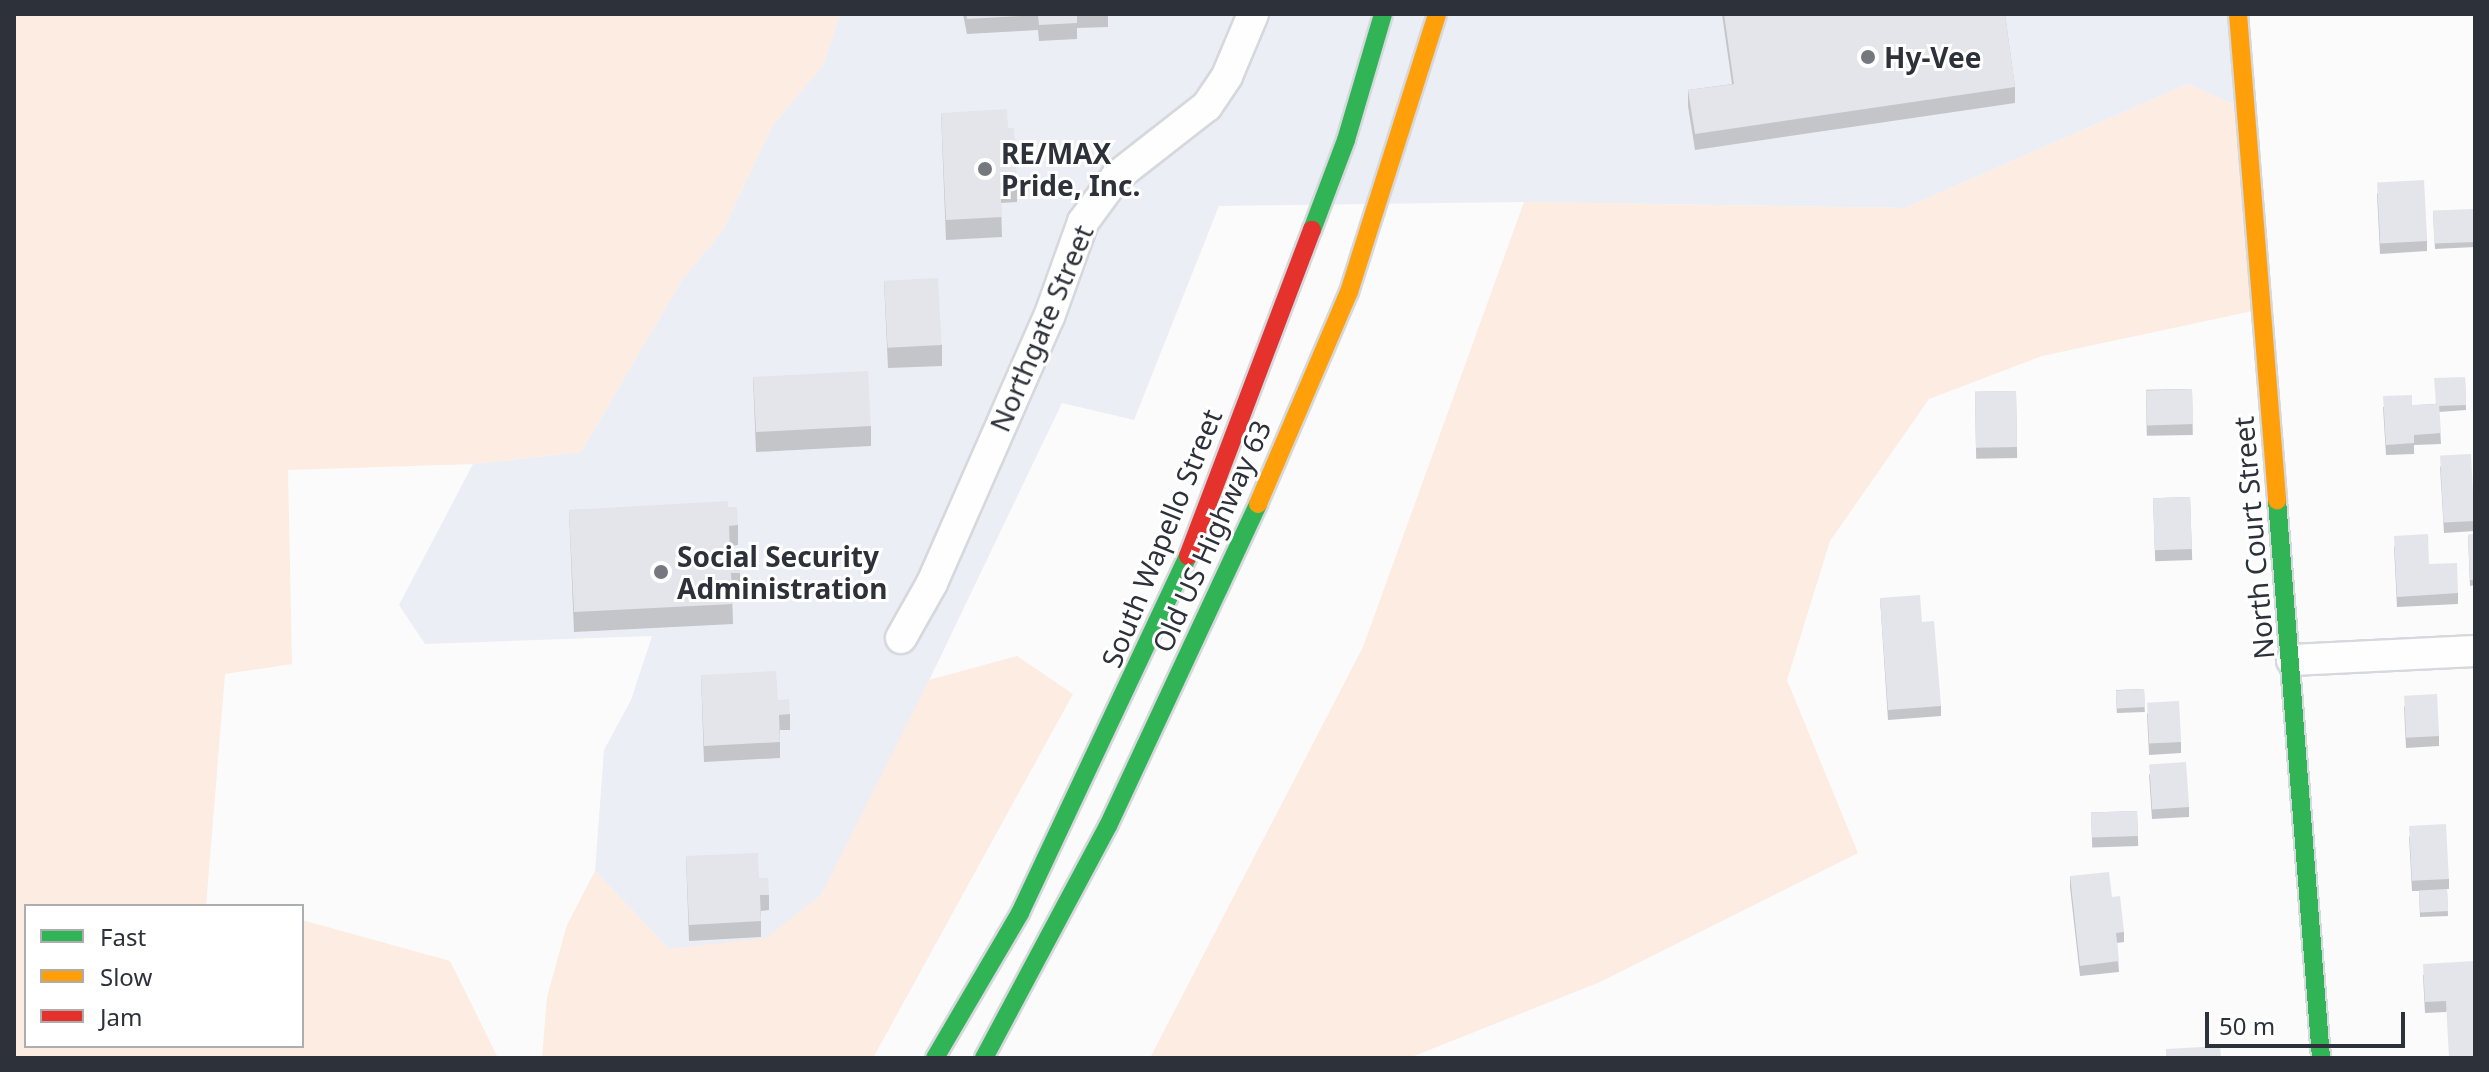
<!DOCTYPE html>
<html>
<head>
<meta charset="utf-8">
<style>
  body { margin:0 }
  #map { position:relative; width:2489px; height:1072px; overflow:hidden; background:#fbfbfb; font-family:"Noto Sans",sans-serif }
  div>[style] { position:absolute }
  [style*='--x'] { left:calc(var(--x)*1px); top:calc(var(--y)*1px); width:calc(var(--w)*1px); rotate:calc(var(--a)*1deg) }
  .built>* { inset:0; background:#ebeef5 }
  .green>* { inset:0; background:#fcece1 }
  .roads { filter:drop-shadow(2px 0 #d5d8dc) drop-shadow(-2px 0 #d5d8dc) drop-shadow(0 2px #d5d8dc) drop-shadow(0 -2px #d5d8dc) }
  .street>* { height:30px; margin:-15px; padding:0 15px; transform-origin:15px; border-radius:15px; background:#fefefe }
  .fast>* { height:18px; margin:-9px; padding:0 9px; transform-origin:9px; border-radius:9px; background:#30b455 }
  .slow>* { height:18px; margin:-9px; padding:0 9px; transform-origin:9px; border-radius:9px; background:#ff9f0a }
  .jam>* { height:18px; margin:-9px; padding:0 9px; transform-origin:9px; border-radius:9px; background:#e5322d }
  .wall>* { inset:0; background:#c4c5c9; transform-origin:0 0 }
  .building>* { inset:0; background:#e4e5ea; transform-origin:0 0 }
  .dots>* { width:22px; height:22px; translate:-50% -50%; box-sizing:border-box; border:4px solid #fff; border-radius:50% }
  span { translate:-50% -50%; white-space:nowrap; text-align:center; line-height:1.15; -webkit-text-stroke:6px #fff; paint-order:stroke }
  .poi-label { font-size:28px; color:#2d313a; font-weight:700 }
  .left { translate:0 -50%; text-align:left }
  .street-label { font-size:28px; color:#2d313a }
  .frame { position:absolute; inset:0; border:16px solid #2d313a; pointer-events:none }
  .legend { position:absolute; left:24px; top:904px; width:280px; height:144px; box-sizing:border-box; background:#fff; border:2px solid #abadb0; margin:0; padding:10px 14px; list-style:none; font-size:24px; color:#2d313a }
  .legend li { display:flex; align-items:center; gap:16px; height:40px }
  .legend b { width:40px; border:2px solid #abadb0 }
  .scale { position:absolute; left:2205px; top:1012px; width:200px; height:36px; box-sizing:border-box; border:4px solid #2d313a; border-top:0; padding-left:10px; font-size:24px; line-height:28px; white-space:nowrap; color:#2d313a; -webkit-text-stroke:6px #fff; paint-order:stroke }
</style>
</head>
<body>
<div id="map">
  <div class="built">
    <div style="clip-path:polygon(840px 14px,2237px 14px,2244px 109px,2188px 84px,1905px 208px,1524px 202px,1219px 206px,1134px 420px,1062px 403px,858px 829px,821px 895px,766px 939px,669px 949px,595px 871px,604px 750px,631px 700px,652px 636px,425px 644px,399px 605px,473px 464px,581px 452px,681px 281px,723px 230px,772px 126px,823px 65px)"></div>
  </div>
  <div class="green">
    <div style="clip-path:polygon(14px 14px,840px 14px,823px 65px,772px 126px,723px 230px,681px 281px,581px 452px,473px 464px,288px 470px,292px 664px,225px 674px,206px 906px,26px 906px,26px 1046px,302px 1046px,302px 920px,450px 961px,498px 1058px,14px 1058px)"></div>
    <div style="clip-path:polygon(2188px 84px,2244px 109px,2262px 309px,2042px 356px,1929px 399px,1830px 541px,1787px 680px,1858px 853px,1600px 982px,1409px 1058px,1150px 1058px,1363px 647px,1524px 202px,1905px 208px)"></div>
    <div style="clip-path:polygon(1017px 656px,1073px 694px,873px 1058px,542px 1058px,547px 997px,567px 925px,595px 871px,669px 949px,766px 938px,821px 895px,929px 680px)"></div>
  </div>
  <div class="roads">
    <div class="street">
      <div style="--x:901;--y:638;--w:63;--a:-60.6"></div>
      <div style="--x:932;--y:583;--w:291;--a:-66.3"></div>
      <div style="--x:1049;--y:317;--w:101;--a:-70.3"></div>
      <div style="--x:1083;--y:222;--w:56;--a:-53.7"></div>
      <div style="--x:1116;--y:177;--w:115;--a:-38"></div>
      <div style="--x:1207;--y:106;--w:36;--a:-56"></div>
      <div style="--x:1227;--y:76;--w:67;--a:-67.2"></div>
      <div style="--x:2292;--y:660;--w:183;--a:-2.8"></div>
    </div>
    <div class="fast">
      <div style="--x:1312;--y:230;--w:96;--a:-69.3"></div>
      <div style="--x:1346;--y:140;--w:131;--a:-73.6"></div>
      <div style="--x:2277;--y:500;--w:560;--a:85.49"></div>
      <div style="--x:935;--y:1058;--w:168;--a:-59.6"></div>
      <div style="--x:1020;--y:913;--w:395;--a:-64.8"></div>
      <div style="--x:984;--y:1058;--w:263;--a:-61.9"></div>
      <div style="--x:1108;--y:826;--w:355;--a:-65"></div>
    </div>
    <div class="slow">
      <div style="--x:2238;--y:14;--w:488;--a:85.4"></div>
      <div style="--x:1258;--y:504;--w:231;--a:-66.8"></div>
      <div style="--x:1349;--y:292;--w:292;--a:-72.4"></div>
    </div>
    <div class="jam">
      <div style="--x:1188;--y:556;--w:349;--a:-69.2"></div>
    </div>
  </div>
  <div class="wall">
    <div style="clip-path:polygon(963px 14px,1108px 14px,1108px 27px,1077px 28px,1077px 39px,1039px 41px,1038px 30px,967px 34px)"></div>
    <div style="clip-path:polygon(1722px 14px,2005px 14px,2015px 87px,2015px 103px,1695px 150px,1688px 106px,1688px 90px,1732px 84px)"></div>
    <div style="clip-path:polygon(941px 113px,1008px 128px,1017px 182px,1017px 202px,1001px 203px,1002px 237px,946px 240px)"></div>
    <div style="clip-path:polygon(2377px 193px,2427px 241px,2427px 251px,2380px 254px)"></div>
    <div style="clip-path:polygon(2433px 212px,2475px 226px,2475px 247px,2435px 249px)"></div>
    <div style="clip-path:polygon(884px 281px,942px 345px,942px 366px,888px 368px)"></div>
    <div style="clip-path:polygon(753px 377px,871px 426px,871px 446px,756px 452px)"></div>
    <div style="clip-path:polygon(2465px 377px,2466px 410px,2439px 412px,2441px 444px,2414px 445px,2414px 454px,2386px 455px,2383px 407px,2435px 404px)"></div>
    <div style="left:2192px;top:389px;width:46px;height:46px;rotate:89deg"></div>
    <div style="left:2016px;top:391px;width:67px;height:41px;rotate:89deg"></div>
    <div style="clip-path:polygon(2440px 466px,2475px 521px,2475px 531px,2444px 533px)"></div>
    <div style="left:2190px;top:497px;width:63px;height:37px;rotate:88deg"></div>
    <div style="clip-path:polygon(728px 507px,738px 525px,738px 545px,730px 546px,730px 550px,740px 573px,740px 593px,732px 593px,733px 624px,574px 632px,569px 510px)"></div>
    <div style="clip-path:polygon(2475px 534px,2475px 585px,2470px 586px,2468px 535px)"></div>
    <div style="clip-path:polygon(2394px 546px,2429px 564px,2458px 593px,2458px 604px,2397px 607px)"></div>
    <div style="clip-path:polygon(1880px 598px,1922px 622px,1941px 706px,1941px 716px,1888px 720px)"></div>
    <div style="clip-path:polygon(701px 675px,790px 714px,790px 730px,780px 730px,780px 758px,704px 762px)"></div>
    <div style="left:2144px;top:689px;width:23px;height:28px;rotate:88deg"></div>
    <div style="clip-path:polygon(2404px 706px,2439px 736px,2439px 746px,2406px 748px)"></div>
    <div style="clip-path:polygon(2147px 713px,2181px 742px,2181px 753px,2149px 755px)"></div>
    <div style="clip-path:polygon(2149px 774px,2189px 807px,2189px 817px,2152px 819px)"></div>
    <div style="left:2137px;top:811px;width:35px;height:46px;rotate:88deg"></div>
    <div style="clip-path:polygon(2409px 836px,2449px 879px,2449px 889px,2447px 889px,2448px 916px,2420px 917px,2419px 891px,2412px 891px)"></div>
    <div style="clip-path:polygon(686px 856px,759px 878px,769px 895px,769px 910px,761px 911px,761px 937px,689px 941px)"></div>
    <div style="clip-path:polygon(2070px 876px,2112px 897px,2124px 932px,2124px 942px,2117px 943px,2119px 972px,2080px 976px,2070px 887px)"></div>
    <div style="clip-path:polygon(2475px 961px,2446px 1012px,2425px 1013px,2423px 975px)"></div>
  </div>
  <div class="building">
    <div style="clip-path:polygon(966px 14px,1077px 14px,1077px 23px,1039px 25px,1038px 15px,967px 19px)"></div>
    <div style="clip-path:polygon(1724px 14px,2005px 14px,2015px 87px,1695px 134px,1688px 90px,1734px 84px)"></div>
    <div style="clip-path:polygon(1007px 109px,1008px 128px,1014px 128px,1017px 182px,1000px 183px,1002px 217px,946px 220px,941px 113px)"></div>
    <div style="left:2424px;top:180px;width:61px;height:47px;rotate:87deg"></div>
    <div style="left:2474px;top:209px;width:33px;height:41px;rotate:88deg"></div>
    <div style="left:938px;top:278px;width:67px;height:54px;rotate:87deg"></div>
    <div style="left:868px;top:371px;width:55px;height:115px;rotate:87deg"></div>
    <div style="clip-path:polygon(2465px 377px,2466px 405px,2439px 406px,2439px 404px,2436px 404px,2434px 378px)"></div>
    <div style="left:2192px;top:389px;width:35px;height:46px;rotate:88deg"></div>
    <div style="left:2016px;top:391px;width:56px;height:41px;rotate:89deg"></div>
    <div style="clip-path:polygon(2412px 395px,2412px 405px,2439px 404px,2441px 433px,2414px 435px,2414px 443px,2386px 445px,2383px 396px)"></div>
    <div style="left:2471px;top:454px;width:67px;height:31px;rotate:87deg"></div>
    <div style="left:2190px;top:497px;width:52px;height:37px;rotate:88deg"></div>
    <div style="clip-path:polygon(728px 501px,728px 507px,737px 507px,738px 525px,729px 526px,730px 550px,739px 550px,740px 573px,731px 573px,733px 604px,574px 612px,569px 510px)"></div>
    <div style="clip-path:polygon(2428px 534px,2429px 564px,2457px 563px,2458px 593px,2397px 597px,2394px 536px)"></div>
    <div style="clip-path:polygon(2475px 534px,2475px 580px,2470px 580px,2468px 535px)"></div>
    <div style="clip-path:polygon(1920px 595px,1922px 622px,1934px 621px,1941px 706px,1888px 710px,1880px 598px)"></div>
    <div style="clip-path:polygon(776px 671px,778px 700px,789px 699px,790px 714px,779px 715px,780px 742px,704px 746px,701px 675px)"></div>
    <div style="left:2144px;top:689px;width:18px;height:28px;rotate:87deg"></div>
    <div style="left:2437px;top:694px;width:42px;height:33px;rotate:87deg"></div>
    <div style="left:2179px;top:701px;width:41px;height:32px;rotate:87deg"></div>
    <div style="left:2186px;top:762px;width:45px;height:37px;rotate:86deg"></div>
    <div style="left:2137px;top:811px;width:25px;height:46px;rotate:88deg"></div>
    <div style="left:2446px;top:824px;width:55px;height:37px;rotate:87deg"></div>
    <div style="clip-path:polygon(758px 853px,759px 878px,768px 878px,769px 895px,760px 895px,761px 921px,689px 925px,686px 856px)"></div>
    <div style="clip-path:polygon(2109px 872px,2112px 897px,2120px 896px,2124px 932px,2116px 933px,2119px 961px,2080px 966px,2070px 876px)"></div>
    <div style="left:2447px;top:889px;width:22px;height:28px;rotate:87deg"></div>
    <div style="clip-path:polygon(2475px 961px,2475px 1058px,2449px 1058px,2446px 1001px,2425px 1002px,2423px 964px)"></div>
    <div style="clip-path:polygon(2220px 1046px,2221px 1058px,2166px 1058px,2166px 1049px)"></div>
  </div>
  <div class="dots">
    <div style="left:1868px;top:57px;background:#75787e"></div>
    <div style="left:985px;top:169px;background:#75787e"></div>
    <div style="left:661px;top:572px;background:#75787e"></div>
  </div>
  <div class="poi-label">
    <span class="left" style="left:1884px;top:57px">Hy-Vee</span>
    <span class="left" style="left:1001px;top:169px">RE/MAX<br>Pride, Inc.</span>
    <span class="left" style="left:677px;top:572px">Social Security<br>Administration</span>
  </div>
  <div class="street-label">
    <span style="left:1041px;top:328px;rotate:-67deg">Northgate Street</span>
    <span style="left:1211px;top:536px;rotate:-66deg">Old US Highway 63</span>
    <span style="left:1161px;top:538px;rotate:-68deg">South Wapello Street</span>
    <span style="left:2253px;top:538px;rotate:-95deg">North Court Street</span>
  </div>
  <div class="frame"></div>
  <ul class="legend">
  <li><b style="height:10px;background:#30b455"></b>Fast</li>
  <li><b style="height:10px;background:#ff9f0a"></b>Slow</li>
  <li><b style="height:10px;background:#e5322d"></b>Jam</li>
  </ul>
  <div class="scale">50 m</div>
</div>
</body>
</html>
